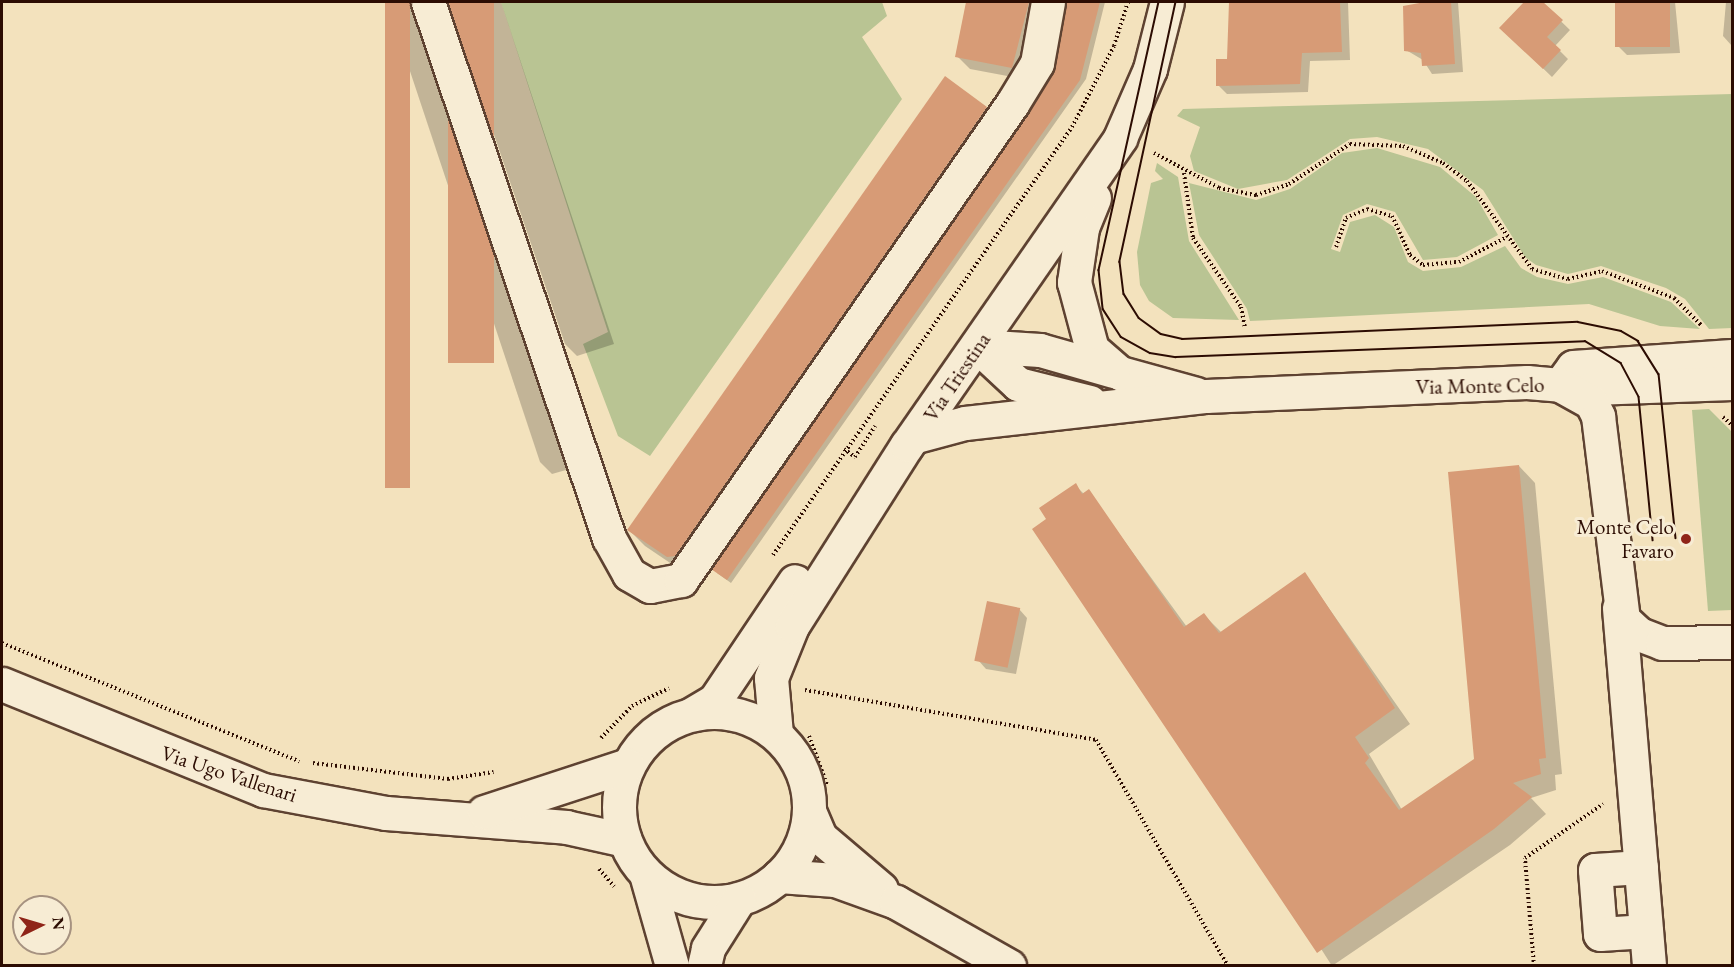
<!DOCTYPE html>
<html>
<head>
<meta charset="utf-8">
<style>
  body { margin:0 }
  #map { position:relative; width:1734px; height:967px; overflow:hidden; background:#f3e2bd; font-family:"EB Garamond",serif }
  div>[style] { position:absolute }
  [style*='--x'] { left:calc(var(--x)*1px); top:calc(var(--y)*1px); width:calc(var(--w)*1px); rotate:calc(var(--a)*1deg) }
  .green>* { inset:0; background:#b9c493 }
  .shadow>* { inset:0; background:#0003 }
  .building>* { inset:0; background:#d79b76; transform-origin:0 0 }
  .path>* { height:4px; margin-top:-2px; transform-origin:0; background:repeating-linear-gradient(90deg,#2c0c02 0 1.5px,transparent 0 4.5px) }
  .roads { filter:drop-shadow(2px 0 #5e4231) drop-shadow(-2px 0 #5e4231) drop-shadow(0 2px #5e4231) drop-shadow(0 -2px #5e4231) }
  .minor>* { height:33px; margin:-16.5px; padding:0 16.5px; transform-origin:16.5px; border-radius:16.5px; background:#f7ecd4 }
  .minor>.ring { margin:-16.5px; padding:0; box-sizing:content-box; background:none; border:33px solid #f7ecd4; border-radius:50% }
  .tram>* { height:1.5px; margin:-0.75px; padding:0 0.75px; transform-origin:0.75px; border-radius:0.75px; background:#2c0c02 }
  .dots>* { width:16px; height:16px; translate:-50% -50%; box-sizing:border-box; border:3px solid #f7ecd4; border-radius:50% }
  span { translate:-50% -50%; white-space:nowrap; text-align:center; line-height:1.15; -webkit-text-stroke:6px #f7ecd4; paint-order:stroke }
  .street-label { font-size:21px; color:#2c0c02 }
  .poi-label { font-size:21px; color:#2c0c02 }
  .right { translate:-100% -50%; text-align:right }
  .frame { position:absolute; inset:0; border:3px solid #2c0c02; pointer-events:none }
  .north { position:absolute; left:12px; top:895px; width:60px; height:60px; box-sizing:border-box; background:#f7ecd4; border:2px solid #a69280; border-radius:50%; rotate:85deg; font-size:16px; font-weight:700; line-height:24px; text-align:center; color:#2c0c02 }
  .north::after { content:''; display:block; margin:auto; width:21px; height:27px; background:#8f2418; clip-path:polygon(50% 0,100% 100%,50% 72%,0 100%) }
</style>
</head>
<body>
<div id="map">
  <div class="green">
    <div style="clip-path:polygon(501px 2px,882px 2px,887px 16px,862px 37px,902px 99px,650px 456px,618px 436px,583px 344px,608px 332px)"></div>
    <div style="clip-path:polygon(1732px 94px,1732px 328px,1709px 329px,1685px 299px,1666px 288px,1601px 266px,1568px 274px,1536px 265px,1525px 257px,1483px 190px,1428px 149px,1377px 137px,1350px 139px,1287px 180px,1238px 189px,1194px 171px,1190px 156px,1200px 127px,1177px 116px,1183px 109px)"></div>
    <div style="clip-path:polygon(1377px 148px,1440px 167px,1476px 197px,1498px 235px,1457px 257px,1423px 260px,1395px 212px,1367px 204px,1343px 215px,1331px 249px,1340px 252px,1350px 222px,1375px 215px,1394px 227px,1408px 262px,1423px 271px,1461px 267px,1505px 246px,1521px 268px,1537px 277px,1568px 284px,1603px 277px,1671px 302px,1700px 329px,1660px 326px,1589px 304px,1250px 321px,1247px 309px,1199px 235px,1189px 183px,1256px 200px,1290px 189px,1342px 153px)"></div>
    <div style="clip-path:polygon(1157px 163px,1178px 177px,1189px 241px,1239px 320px,1173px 318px,1149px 301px,1140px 285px,1137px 252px,1151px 183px,1163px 179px,1155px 171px)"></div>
    <div style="clip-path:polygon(1709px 409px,1732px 432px,1732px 610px,1708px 611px,1692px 410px)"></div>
  </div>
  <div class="shadow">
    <div style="clip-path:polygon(387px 2px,430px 2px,573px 468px,552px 474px,540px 462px)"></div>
    <div style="clip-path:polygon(449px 2px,501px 2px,614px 344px,577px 356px,565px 344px)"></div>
    <div style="clip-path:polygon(967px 2px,1039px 2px,1023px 79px,970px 69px,957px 56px)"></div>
    <div style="clip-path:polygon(1072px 2px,1105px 2px,1086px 79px,731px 583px,717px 573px,1054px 73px)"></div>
    <div style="clip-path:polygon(1230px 2px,1348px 2px,1350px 60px,1310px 61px,1308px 92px,1227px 94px,1218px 85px,1228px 60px)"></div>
    <div style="clip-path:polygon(1427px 2px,1458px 2px,1463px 72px,1432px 74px,1423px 60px,1406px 50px)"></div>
    <div style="clip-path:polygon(1526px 2px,1541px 2px,1570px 30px,1555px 46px,1568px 59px,1552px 77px,1501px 28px)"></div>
    <div style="clip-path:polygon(1617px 2px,1675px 2px,1680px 53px,1627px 55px,1618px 46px)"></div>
    <div style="clip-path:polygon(1726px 2px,1732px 2px,1732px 46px,1723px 36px)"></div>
    <div style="clip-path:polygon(986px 108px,1002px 125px,685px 573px,645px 546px,629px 530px)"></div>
    <div style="clip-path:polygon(1519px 466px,1535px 483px,1562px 774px,1555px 775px,1556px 790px,1531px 798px,1546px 814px,1510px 845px,1332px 966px,1048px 520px,1075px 485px,1084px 494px,1088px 491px,1187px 627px,1204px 615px,1222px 633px,1305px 574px,1410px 724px,1369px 754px,1402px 810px,1476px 759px)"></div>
    <div style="clip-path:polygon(1019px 609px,1027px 618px,1016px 674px,986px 669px,978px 660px)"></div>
  </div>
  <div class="building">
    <div style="left:385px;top:2px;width:25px;height:486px"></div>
    <div style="left:448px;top:2px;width:46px;height:361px"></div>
    <div style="clip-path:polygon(966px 2px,1029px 2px,1012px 68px,955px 57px)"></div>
    <div style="clip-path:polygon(1066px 2px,1100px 2px,1080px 80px,727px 580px,711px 569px,1053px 73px)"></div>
    <div style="clip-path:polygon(1229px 2px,1340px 2px,1342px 52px,1302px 53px,1300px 84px,1216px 86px,1216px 59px,1227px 59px)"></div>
    <div style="clip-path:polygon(1425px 2px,1451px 2px,1455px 64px,1422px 66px,1421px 53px,1404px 51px,1403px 6px)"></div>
    <div style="clip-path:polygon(1524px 2px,1543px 2px,1563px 20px,1547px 37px,1561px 50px,1543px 69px,1499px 28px)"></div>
    <div style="left:1615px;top:2px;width:55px;height:45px"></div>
    <div style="clip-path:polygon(945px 76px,987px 107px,675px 556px,667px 557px,627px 530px)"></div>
    <div style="clip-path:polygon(1519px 465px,1546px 758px,1539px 759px,1541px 774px,1513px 783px,1532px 797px,1494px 829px,1317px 953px,1032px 529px,1046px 519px,1039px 508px,1076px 483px,1082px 494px,1089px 489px,1184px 627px,1204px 613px,1219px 633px,1305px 572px,1395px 708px,1355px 737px,1369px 758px,1365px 763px,1399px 810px,1474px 759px,1448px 472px)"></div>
    <div style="left:987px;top:601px;width:34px;height:61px;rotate:12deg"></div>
  </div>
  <div class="path">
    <div style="--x:1154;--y:153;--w:74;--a:28.3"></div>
    <div style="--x:1219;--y:188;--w:38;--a:11"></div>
    <div style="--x:1256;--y:195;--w:35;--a:-18"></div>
    <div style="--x:1289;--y:184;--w:73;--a:-33.3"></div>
    <div style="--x:1350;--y:144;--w:53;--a:2.2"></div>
    <div style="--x:1403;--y:146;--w:43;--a:23"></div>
    <div style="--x:1443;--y:163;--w:30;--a:37"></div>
    <div style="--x:1467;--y:181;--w:109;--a:53.5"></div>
    <div style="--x:1532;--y:269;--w:37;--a:16"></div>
    <div style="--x:1568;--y:279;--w:35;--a:-13"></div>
    <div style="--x:1602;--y:271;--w:77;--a:20.6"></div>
    <div style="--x:1674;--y:298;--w:40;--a:45"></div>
    <div style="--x:1184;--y:173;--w:66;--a:82.1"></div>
    <div style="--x:1193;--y:238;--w:84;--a:55.2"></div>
    <div style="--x:1241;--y:307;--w:21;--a:79"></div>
    <div style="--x:1336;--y:247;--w:31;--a:-71"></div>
    <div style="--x:1346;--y:218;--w:23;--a:-23"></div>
    <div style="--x:1367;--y:209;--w:26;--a:16"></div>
    <div style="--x:1392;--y:216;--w:43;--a:65.2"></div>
    <div style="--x:1410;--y:255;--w:16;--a:38"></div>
    <div style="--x:1423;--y:265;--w:36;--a:-5"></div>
    <div style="--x:1459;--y:262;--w:54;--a:-27.5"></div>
    <div style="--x:1723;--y:417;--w:12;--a:42"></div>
    <div style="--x:844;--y:449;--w:14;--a:36"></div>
    <div style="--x:855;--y:457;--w:37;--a:-57"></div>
    <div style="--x:773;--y:555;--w:522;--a:-55.06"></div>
    <div style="--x:1072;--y:127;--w:91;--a:-62.6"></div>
    <div style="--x:1114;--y:46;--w:46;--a:-72.3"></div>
    <div style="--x:2;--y:643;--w:320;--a:21.7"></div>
    <div style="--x:805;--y:690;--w:295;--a:9.7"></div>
    <div style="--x:1096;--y:740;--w:262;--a:59.7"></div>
    <div style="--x:809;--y:736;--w:52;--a:69.8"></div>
    <div style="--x:601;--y:738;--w:45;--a:-45.9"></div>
    <div style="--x:632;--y:706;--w:41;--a:-25.9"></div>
    <div style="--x:313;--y:763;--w:136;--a:6.8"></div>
    <div style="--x:448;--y:779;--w:46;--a:-8.8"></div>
    <div style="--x:599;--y:869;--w:23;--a:49"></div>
    <div style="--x:1534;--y:966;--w:108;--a:-94.8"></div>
    <div style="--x:1525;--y:858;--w:95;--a:-34.7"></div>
  </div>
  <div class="roads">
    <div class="minor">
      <div style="--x:428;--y:2;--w:566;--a:71.34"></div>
      <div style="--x:609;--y:538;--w:41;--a:60.9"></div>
      <div style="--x:629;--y:574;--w:24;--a:30"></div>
      <div style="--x:650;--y:586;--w:32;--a:-11"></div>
      <div style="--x:681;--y:580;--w:580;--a:-55.19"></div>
      <div style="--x:1012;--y:104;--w:48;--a:-58.6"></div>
      <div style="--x:1037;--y:63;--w:62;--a:-79.8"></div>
      <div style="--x:1094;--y:198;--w:32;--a:112"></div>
      <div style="--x:1082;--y:228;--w:55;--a:98.4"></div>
      <div style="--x:1074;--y:282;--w:69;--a:75"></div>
      <div style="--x:1092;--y:349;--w:37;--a:41"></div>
      <div style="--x:1120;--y:373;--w:79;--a:15.4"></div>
      <div style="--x:977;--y:346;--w:56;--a:42.8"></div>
      <div style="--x:1018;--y:384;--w:74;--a:14"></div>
      <div style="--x:977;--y:346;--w:63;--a:3.6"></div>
      <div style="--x:1040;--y:350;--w:76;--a:16"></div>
      <div style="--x:1560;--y:385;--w:22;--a:-54"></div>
      <div style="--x:1573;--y:367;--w:159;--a:-4"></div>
      <div style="--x:1583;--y:396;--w:12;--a:-42"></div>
      <div style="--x:1592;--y:388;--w:140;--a:-2"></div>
      <div style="--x:916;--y:436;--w:51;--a:-14.9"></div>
      <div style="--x:965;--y:423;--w:243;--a:-6.4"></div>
      <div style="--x:1206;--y:396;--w:321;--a:-2.5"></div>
      <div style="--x:1527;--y:382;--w:33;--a:5"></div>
      <div style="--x:1560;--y:385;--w:35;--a:29"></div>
      <div style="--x:1591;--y:402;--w:16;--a:63"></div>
      <div style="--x:1598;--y:416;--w:205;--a:83"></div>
      <div style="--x:1623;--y:619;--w:22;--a:43"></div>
      <div style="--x:1639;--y:634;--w:25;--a:21"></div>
      <div style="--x:1662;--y:643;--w:70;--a:-0.8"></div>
      <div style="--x:1619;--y:608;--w:359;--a:85.2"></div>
      <div style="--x:2;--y:684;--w:282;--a:22.1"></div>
      <div style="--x:263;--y:790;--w:125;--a:10.6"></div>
      <div style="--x:386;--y:813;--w:181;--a:4.4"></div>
      <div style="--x:566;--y:827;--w:60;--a:12.4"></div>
      <div class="ring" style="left:619px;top:712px;width:157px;height:157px"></div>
      <div style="--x:692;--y:714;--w:27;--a:-31"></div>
      <div style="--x:715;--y:700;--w:143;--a:-56.1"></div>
      <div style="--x:776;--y:734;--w:56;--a:-95.1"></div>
      <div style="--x:771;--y:678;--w:56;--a:-68"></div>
      <div style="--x:792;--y:626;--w:214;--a:-57.6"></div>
      <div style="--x:907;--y:445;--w:374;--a:-55.2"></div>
      <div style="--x:1120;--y:138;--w:75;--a:-66.5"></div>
      <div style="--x:1150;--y:69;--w:69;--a:-75.8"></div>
      <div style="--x:809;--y:811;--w:28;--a:67"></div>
      <div style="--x:820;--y:837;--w:80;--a:40.4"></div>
      <div style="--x:484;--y:812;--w:151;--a:-18.1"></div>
      <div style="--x:1641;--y:867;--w:46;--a:176.3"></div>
      <div style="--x:1595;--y:870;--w:64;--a:85.5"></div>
      <div style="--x:1600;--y:934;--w:46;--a:-3.7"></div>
      <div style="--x:646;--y:874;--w:96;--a:74.2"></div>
      <div style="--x:779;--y:876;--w:56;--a:4.1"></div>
      <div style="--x:835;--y:880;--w:65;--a:19.8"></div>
      <div style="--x:896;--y:902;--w:130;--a:29.5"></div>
      <div style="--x:704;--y:966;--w:18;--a:-77"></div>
      <div style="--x:708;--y:948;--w:58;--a:-57.7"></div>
    </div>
  </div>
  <div class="tram">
    <div style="--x:1159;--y:2;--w:275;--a:102.6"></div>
    <div style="--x:1099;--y:270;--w:39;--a:84"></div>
    <div style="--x:1103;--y:309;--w:33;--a:57"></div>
    <div style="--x:1121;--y:337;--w:33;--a:29"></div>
    <div style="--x:1150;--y:353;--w:26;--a:9"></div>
    <div style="--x:1176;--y:357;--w:409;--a:-2.2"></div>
    <div style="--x:1585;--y:341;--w:42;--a:31.4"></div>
    <div style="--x:1621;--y:363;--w:38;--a:62"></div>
    <div style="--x:1639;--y:397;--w:144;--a:84.4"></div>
    <div style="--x:1176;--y:2;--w:266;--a:102.2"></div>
    <div style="--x:1120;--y:262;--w:32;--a:83"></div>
    <div style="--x:1124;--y:294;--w:28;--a:58"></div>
    <div style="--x:1139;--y:318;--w:27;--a:36"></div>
    <div style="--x:1161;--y:334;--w:22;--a:13"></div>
    <div style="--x:1182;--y:339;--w:396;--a:-2.5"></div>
    <div style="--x:1578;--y:322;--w:44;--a:11.8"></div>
    <div style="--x:1621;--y:331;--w:20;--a:30"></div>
    <div style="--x:1638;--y:341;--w:39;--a:58"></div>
    <div style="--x:1659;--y:374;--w:165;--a:84.1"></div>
  </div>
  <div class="dots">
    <div style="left:1686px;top:539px;background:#8f2418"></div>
  </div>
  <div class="street-label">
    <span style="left:957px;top:377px;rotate:-56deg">Via Triestina</span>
    <span style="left:1480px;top:386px;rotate:-1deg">Via Monte Celo</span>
    <span style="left:229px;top:774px;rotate:18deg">Via Ugo Vallenari</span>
  </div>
  <div class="poi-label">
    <span class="right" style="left:1674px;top:539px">Monte Celo<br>Favaro</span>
  </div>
  <div class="frame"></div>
  <div class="north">N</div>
</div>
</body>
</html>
